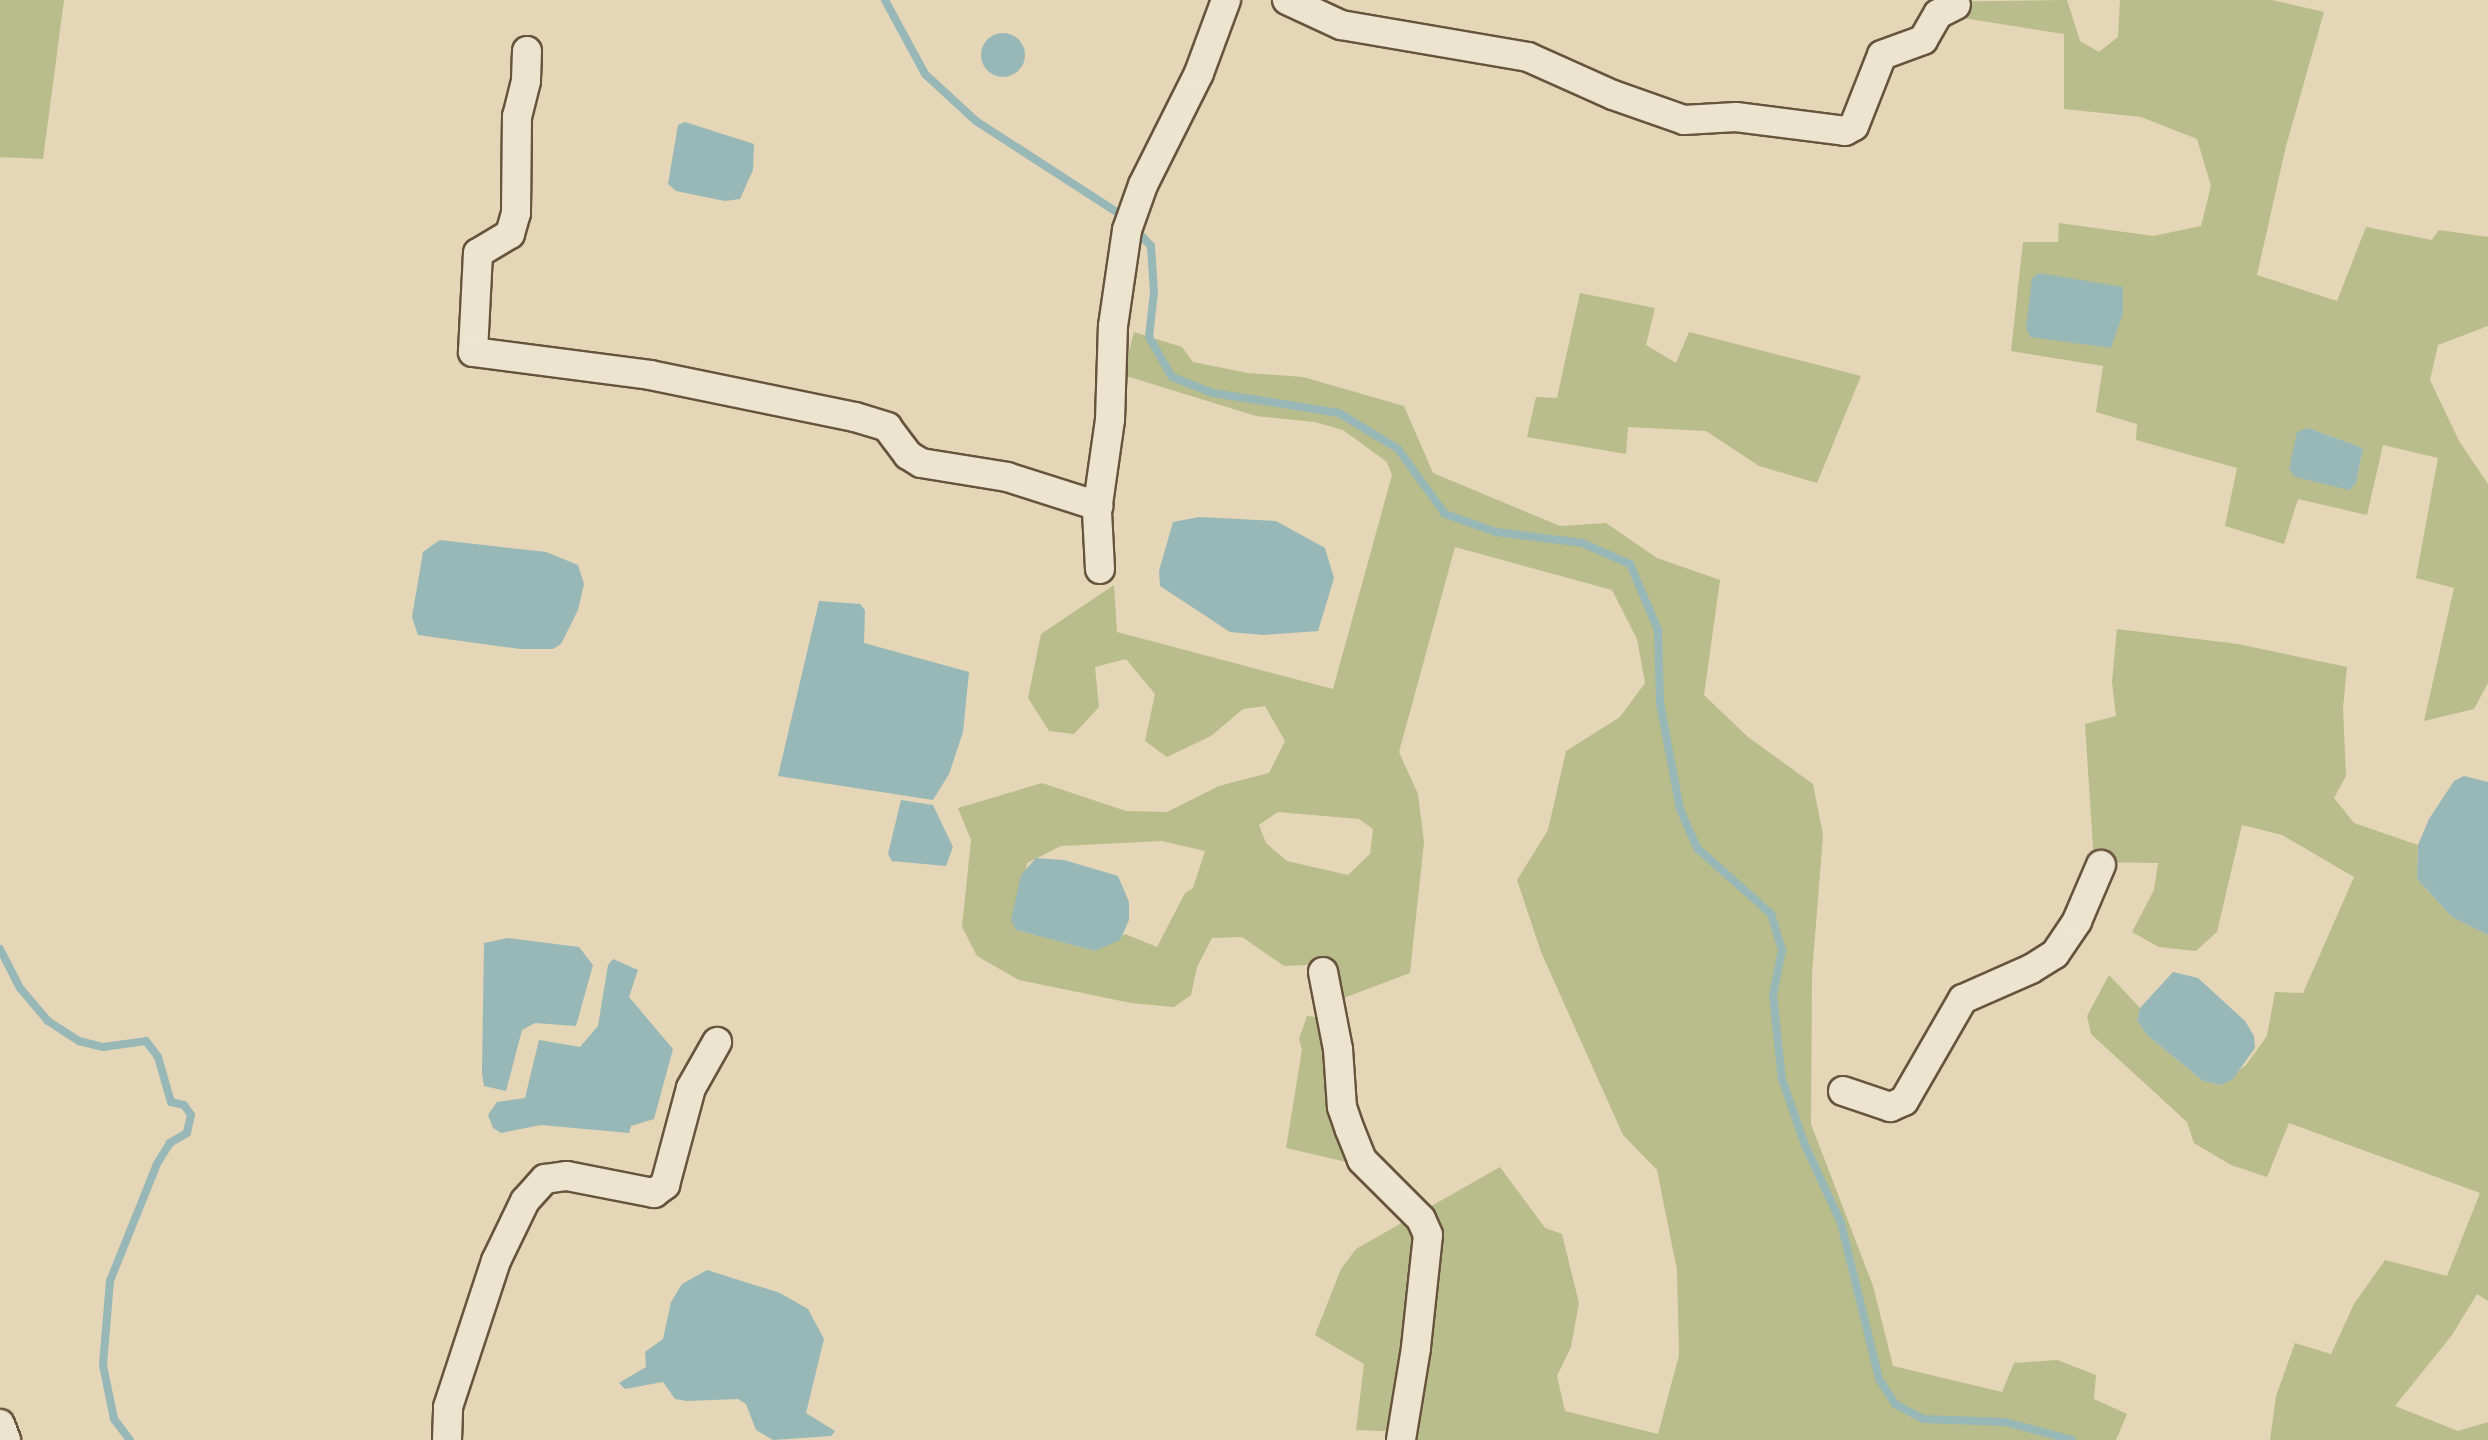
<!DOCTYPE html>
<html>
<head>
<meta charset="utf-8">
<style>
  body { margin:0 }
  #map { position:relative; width:2488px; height:1440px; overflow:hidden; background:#e4d6b6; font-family:"Gentium Book Plus",serif }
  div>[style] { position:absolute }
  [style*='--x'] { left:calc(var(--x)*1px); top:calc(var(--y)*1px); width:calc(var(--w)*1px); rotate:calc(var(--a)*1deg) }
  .green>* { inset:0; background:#b9bc8b }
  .water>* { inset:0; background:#98b7b7 }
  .round { border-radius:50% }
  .stream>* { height:8px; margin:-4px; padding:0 4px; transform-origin:4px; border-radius:4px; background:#98b7b7 }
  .roads { filter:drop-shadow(2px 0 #67543d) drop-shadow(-2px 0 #67543d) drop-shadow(0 2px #67543d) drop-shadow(0 -2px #67543d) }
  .minor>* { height:28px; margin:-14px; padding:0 14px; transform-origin:14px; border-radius:14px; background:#ede4d0 }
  span { translate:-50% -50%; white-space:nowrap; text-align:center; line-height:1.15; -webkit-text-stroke:8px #ede4d0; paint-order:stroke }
</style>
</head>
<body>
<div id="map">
  <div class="green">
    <div style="clip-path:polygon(0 0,64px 0,43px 159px,0 157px)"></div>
    <div style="clip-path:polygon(evenodd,2067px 0,2080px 41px,2099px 52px,2118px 37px,2120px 0,2272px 0,2324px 12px,2286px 146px,2257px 275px,2337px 301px,2366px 227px,2432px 240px,2439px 230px,2488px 237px,2488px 326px,2438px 345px,2430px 380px,2459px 441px,2488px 484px,2488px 683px,2474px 709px,2424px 721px,2454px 588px,2416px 578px,2438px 458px,2383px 445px,2367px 515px,2298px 499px,2284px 544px,2225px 526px,2237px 468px,2136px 440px,2137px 424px,2096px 412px,2103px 366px,2011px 351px,2023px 242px,2058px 242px,2059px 223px,2153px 236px,2201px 226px,2211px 186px,2197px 139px,2141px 117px,2064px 109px,2064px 34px,1963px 18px,1929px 2px,2067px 0,2308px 428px,2363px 448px,2356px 483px,2349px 490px,2308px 428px)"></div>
    <div style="clip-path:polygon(1580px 293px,1655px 308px,1646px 345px,1676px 363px,1689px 332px,1861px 376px,1817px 483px,1759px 466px,1706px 431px,1628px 427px,1626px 454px,1527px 437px,1536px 397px,1557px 398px)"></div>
    <div style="clip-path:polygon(evenodd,1134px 332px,1182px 347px,1193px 362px,1248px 373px,1303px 377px,1404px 406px,1433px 473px,1560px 526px,1606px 523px,1657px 558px,1720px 580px,1704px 695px,1748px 737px,1813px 784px,1823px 835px,1812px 974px,1811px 1124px,1873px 1286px,1893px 1366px,2002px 1392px,2014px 1363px,2057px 1360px,2096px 1375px,2094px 1399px,2127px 1414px,2116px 1440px,1409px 1440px,1409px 1432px,1356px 1430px,1364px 1364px,1315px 1335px,1341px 1269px,1356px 1249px,1500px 1167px,1545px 1228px,1562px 1234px,1579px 1303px,1571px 1347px,1557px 1376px,1565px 1411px,1658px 1434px,1679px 1355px,1677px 1270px,1657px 1170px,1623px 1135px,1541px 952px,1517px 880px,1548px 830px,1566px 751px,1620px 717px,1645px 683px,1637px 639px,1612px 590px,1455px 547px,1399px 752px,1418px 794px,1424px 842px,1410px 973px,1341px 999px,1338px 974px,1324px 964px,1284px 966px,1242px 937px,1212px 938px,1197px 967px,1191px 995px,1174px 1007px,1131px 1003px,1019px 980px,977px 956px,962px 927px,971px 840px,958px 808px,1042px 783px,1126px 811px,1167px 812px,1219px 786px,1269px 773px,1285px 741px,1265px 706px,1243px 709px,1211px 736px,1167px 757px,1145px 741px,1155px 694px,1126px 659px,1095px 667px,1099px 707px,1074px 734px,1049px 731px,1028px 698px,1041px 634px,1114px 585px,1117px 632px,1333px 689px,1392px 475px,1387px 462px,1343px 430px,1315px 422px,1256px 416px,1123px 375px,1134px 332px,1278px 812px,1359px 819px,1373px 829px,1370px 854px,1348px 875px,1287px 861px,1266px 843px,1259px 825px,1278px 812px,1134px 332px,1162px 841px,1205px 851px,1193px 888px,1185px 893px,1157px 947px,1125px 934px,1095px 951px,1016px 930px,1027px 863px,1061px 846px,1162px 841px)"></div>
    <div style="clip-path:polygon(2117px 629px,2238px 644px,2347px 667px,2343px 708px,2346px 776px,2334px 798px,2354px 823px,2418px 845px,2417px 879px,2452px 917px,2488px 935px,2488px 1301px,2477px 1294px,2452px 1335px,2395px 1406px,2458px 1431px,2488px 1422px,2488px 1440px,2270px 1440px,2276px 1396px,2295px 1343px,2331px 1354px,2354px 1304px,2385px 1260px,2447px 1276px,2480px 1193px,2289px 1123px,2267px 1177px,2231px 1165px,2194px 1143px,2187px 1122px,2091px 1034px,2087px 1016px,2109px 975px,2140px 1008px,2137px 1020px,2147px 1035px,2203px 1081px,2220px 1085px,2246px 1065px,2267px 1036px,2275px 992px,2303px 993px,2354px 877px,2282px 835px,2242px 825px,2217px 932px,2196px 951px,2159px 947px,2132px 932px,2154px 890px,2158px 863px,2094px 862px,2085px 724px,2116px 716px,2112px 682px)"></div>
    <div style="clip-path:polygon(1307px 1016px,1325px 1018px,1351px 1163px,1286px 1148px,1302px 1050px,1299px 1039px)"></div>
  </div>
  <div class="water">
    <div class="round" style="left:981px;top:33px;width:44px;height:44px"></div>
    <div style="clip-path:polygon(685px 122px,754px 144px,753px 170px,740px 199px,725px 201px,676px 191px,668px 184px,678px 125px)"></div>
    <div style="clip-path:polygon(2039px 273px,2123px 287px,2123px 313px,2111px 348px,2030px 337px,2026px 328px,2032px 278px)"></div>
    <div style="clip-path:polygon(2308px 428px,2363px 448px,2356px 483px,2349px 490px,2295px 477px,2289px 469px,2297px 432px)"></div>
    <div style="clip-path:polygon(1199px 517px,1276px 521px,1325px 548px,1334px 578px,1318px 631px,1263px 635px,1230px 632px,1160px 586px,1159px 571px,1173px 522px)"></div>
    <div style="clip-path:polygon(440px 540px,546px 552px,578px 565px,584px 584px,578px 610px,561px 644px,553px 649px,520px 649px,418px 635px,412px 617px,423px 552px)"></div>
    <div style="clip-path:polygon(819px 601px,860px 604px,865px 610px,864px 643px,969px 672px,963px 732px,949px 774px,933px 800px,778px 776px)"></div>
    <div style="clip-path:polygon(2464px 776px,2488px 782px,2488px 935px,2452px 917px,2417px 879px,2418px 845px,2429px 819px,2454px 781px)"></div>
    <div style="clip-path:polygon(901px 800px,933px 805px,953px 847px,946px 866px,892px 861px,888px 854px)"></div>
    <div style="clip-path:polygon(1036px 858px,1064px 860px,1118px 876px,1129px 902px,1129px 920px,1120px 940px,1095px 951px,1016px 930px,1011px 920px,1021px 875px)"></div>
    <div style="clip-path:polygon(508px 938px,579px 947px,593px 965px,576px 1026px,535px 1023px,522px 1030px,506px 1091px,484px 1086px,482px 1073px,484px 943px)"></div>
    <div style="clip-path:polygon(613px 959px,638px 970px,629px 997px,673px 1049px,654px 1119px,631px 1126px,629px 1133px,541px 1125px,501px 1133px,493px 1128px,488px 1115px,497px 1102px,525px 1098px,539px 1040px,580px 1047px,598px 1026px,608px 965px)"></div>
    <div style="clip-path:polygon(2173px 972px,2198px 978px,2245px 1021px,2254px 1036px,2255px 1048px,2232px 1080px,2220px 1085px,2203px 1081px,2147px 1035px,2137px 1020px,2140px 1008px)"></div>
    <div style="clip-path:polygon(707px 1270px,780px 1293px,808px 1309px,824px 1339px,806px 1413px,835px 1431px,831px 1436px,773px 1440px,756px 1430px,746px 1404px,738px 1399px,687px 1401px,675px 1399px,663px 1382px,625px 1389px,619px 1383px,646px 1367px,645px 1352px,663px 1339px,671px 1302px,682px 1284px)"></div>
  </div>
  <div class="stream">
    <div style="--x:885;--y:0;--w:84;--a:61.6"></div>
    <div style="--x:925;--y:74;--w:69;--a:42.7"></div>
    <div style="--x:976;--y:121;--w:175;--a:32.9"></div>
    <div style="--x:1136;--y:230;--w:22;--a:47"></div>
    <div style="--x:1151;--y:246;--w:46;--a:86.3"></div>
    <div style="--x:1154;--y:292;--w:45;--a:96.3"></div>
    <div style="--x:1149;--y:337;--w:46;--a:60.1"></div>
    <div style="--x:1172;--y:377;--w:44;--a:21.3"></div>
    <div style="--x:1213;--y:393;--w:128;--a:9"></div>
    <div style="--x:1339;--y:413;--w:69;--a:31.4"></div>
    <div style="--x:1398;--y:449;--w:80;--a:54.1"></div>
    <div style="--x:1445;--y:514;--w:54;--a:19.4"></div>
    <div style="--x:1496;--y:532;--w:87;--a:7.3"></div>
    <div style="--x:1582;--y:543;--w:52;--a:23.6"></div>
    <div style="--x:1630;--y:564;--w:72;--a:67"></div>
    <div style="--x:1658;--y:630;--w:73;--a:88.4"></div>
    <div style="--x:1660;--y:703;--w:108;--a:79.3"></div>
    <div style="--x:1680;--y:809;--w:43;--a:66.4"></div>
    <div style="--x:1697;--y:848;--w:99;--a:41.7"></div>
    <div style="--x:1771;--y:914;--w:38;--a:73"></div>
    <div style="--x:1782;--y:950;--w:46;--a:101.3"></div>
    <div style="--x:1773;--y:995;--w:84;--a:83.9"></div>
    <div style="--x:1782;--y:1079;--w:70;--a:70.8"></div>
    <div style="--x:1805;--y:1145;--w:86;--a:65.2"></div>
    <div style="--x:1841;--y:1223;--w:161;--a:76.3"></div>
    <div style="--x:1879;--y:1379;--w:30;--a:57"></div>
    <div style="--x:1895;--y:1404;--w:32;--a:28"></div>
    <div style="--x:1923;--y:1419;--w:82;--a:2.1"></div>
    <div style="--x:2005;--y:1422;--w:69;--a:15"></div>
    <div style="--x:0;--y:949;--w:44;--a:62.9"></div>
    <div style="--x:20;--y:988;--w:43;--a:49.7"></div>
    <div style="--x:48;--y:1021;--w:37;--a:33"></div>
    <div style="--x:79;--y:1041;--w:25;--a:14"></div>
    <div style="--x:103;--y:1047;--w:43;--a:-7.9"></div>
    <div style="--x:146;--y:1041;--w:20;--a:53"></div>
    <div style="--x:158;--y:1057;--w:47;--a:73.9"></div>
    <div style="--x:171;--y:1102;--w:13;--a:13"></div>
    <div style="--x:184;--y:1105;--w:12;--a:55"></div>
    <div style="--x:191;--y:1115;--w:18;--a:103"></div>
    <div style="--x:187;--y:1133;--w:20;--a:150"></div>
    <div style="--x:170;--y:1143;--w:25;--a:122"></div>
    <div style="--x:157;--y:1164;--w:126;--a:111.9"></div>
    <div style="--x:110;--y:1281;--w:84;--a:94.8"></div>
    <div style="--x:103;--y:1365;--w:55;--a:78.5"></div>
    <div style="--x:114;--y:1419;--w:26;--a:53"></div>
  </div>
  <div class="roads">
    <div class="minor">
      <div style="--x:1287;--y:0;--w:60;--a:24.8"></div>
      <div style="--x:1341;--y:25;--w:190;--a:9.7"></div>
      <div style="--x:1528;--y:57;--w:93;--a:24.1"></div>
      <div style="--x:1613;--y:95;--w:75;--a:19.4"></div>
      <div style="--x:1684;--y:120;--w:52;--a:-3.3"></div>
      <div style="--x:1736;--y:117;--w:110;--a:7.3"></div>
      <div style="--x:1845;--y:131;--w:10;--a:-29"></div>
      <div style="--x:1854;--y:126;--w:76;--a:-68.5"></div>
      <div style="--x:1882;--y:55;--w:44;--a:-20.1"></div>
      <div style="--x:1923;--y:40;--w:30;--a:-60"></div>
      <div style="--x:1938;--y:14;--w:20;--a:-27"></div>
      <div style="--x:527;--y:51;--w:30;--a:92"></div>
      <div style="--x:526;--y:81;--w:36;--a:104"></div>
      <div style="--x:517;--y:116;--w:97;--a:90.6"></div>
      <div style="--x:516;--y:213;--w:22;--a:106"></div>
      <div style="--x:510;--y:234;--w:37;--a:149"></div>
      <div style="--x:478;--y:253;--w:99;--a:92.9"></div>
      <div style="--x:473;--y:352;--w:178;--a:7.4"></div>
      <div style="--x:650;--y:375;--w:209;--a:11.6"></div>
      <div style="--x:855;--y:417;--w:34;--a:17"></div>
      <div style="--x:887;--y:427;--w:35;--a:53"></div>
      <div style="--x:908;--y:455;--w:15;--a:32"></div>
      <div style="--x:921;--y:463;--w:87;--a:9.2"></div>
      <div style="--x:1007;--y:477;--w:96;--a:17.7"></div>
      <div style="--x:1100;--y:569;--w:58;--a:-93"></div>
      <div style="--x:1097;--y:511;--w:92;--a:-81.9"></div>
      <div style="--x:1110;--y:420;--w:94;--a:-88.2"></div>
      <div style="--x:1113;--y:326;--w:97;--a:-81.7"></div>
      <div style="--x:1127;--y:230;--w:48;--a:-70.4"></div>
      <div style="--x:1143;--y:185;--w:125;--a:-63.4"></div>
      <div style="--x:1199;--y:73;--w:78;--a:-69.7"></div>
      <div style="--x:1323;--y:972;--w:78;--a:79"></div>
      <div style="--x:1338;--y:1049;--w:58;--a:86.1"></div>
      <div style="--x:1342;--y:1107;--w:24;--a:71"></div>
      <div style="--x:1350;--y:1130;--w:32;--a:68"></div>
      <div style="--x:1362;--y:1160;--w:83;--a:45"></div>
      <div style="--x:1421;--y:1219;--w:17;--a:66"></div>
      <div style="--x:1428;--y:1235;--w:114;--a:96.1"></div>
      <div style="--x:1416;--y:1348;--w:93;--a:99.3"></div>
      <div style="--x:1843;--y:1091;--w:50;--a:18.8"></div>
      <div style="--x:1890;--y:1107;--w:15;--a:-23"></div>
      <div style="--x:1904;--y:1101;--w:118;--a:-60"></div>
      <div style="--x:1963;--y:999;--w:74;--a:-23.8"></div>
      <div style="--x:2031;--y:969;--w:28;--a:-32"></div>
      <div style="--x:2055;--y:954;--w:40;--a:-56"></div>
      <div style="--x:2077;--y:921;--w:61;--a:-66.8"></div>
      <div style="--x:0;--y:1424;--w:17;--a:69"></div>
      <div style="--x:447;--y:1440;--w:33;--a:-88"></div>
      <div style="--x:448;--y:1407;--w:154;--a:-71.8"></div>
      <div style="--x:496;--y:1261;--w:67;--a:-64.2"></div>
      <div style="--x:525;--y:1201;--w:30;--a:-48"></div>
      <div style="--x:545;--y:1179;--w:22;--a:-8"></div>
      <div style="--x:567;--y:1176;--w:89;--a:11.1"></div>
      <div style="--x:654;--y:1193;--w:14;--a:-36"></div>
      <div style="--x:665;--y:1185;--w:100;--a:-75"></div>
      <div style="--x:691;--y:1088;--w:53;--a:-60.5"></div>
    </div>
  </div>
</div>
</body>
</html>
